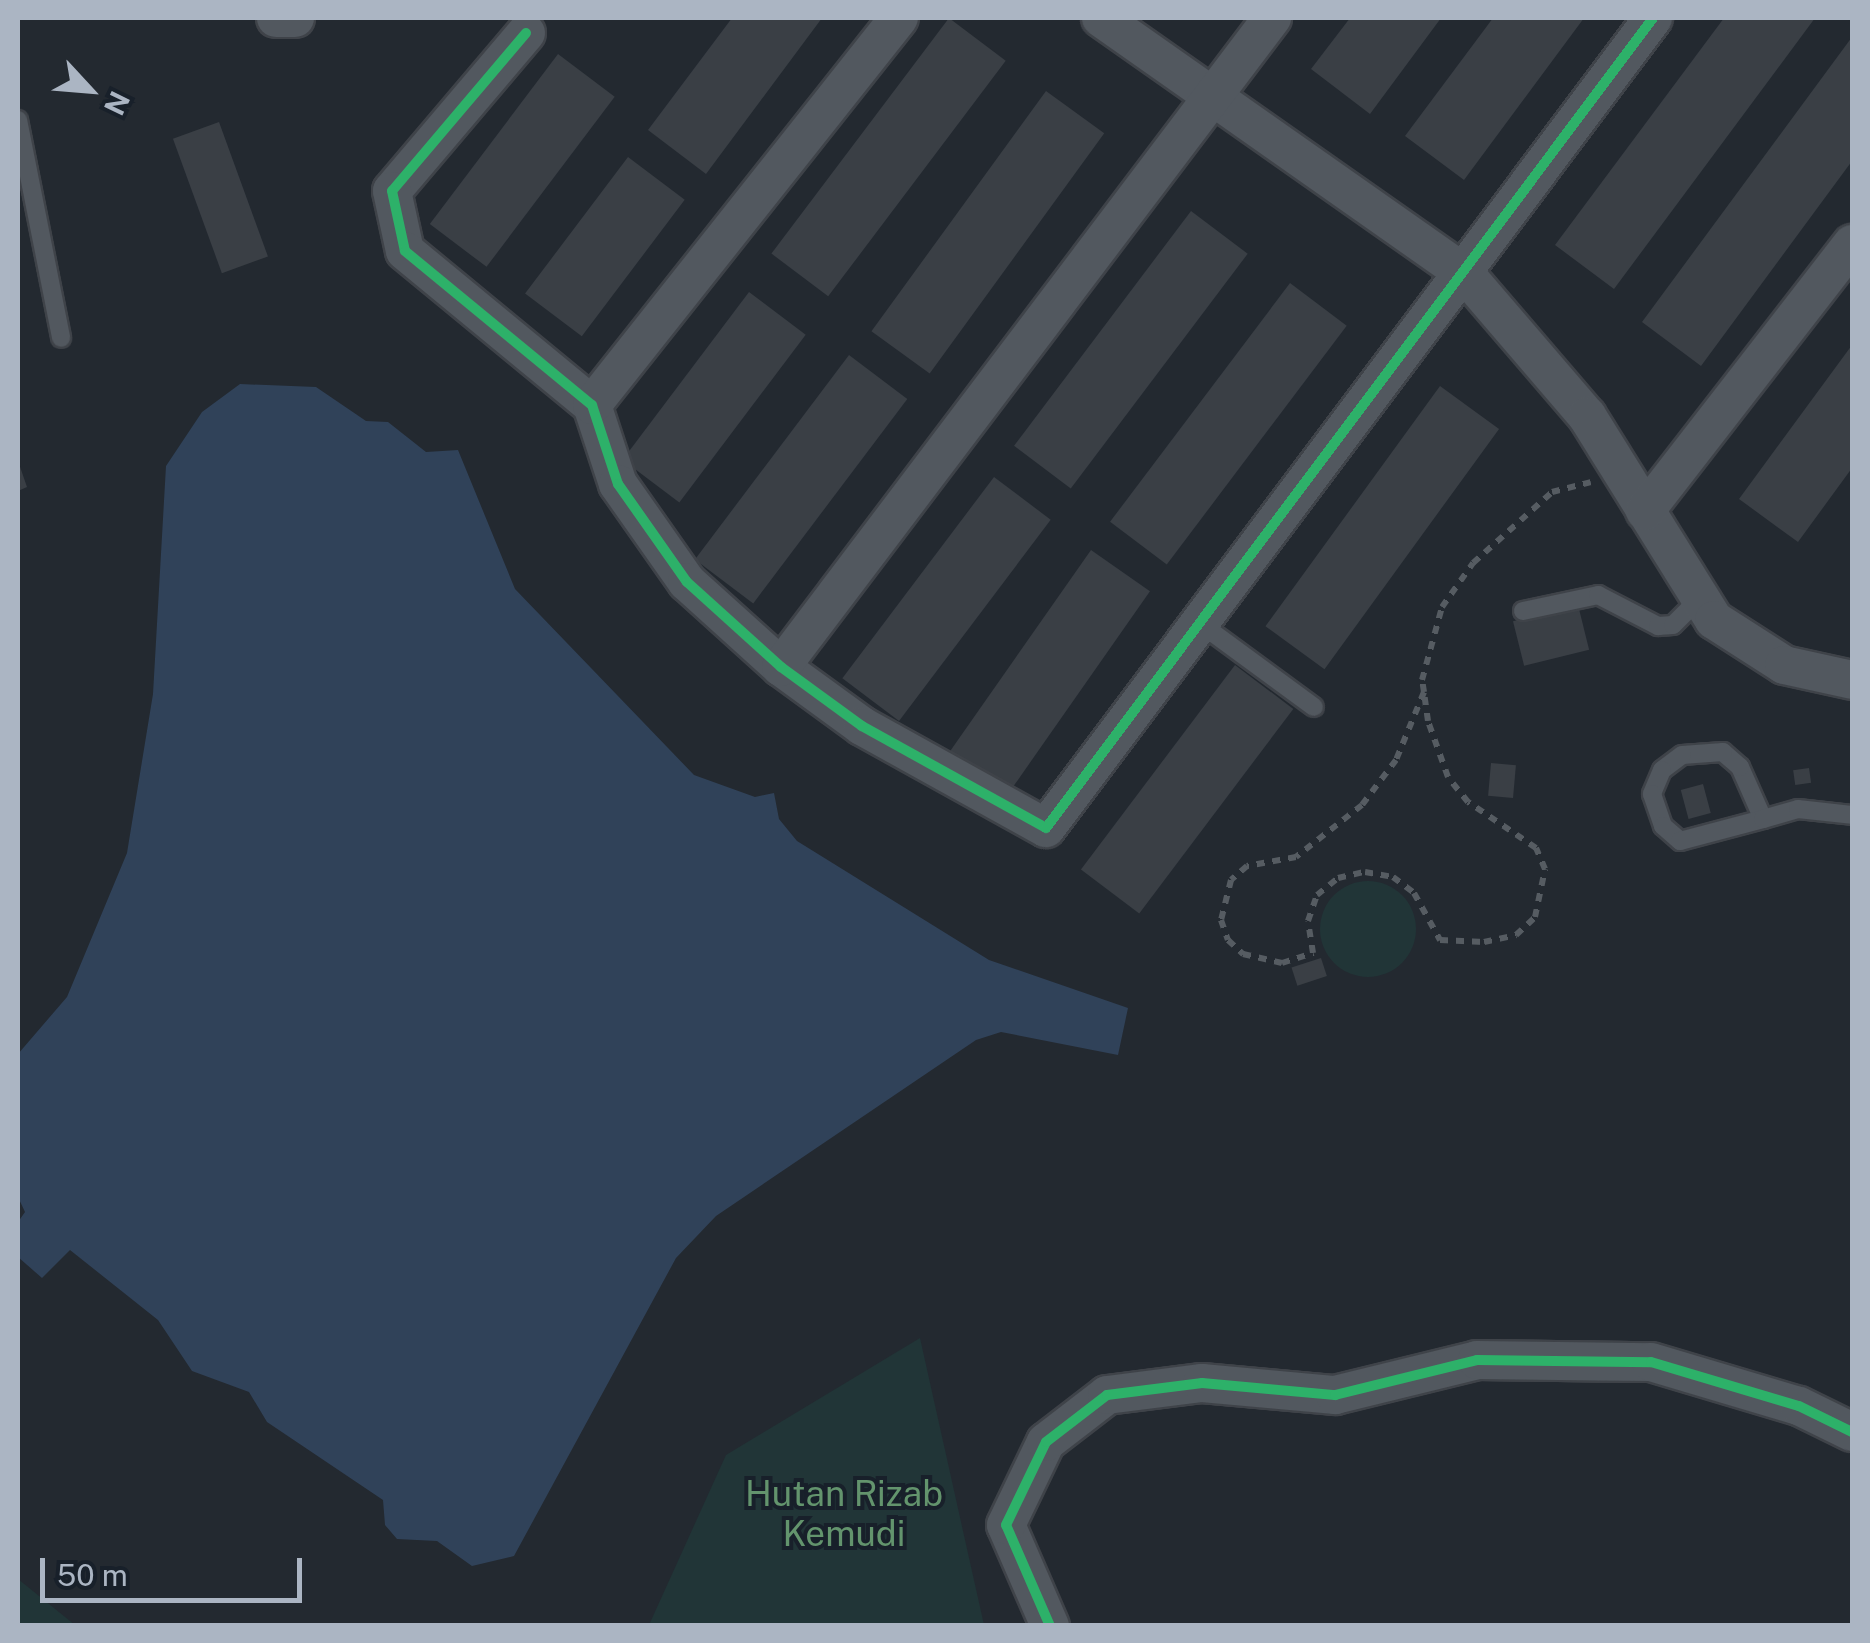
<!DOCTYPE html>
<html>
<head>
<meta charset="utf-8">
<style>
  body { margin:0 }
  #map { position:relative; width:1870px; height:1643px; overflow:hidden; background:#232930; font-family:"Public Sans",sans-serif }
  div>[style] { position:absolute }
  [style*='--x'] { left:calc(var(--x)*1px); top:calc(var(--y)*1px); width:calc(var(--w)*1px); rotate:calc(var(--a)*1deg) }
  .green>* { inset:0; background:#213537 }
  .round { border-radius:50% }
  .water>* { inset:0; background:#304259 }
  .building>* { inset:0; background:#3a3f45; transform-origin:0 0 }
  .path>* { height:6px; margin-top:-3px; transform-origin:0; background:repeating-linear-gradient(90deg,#565c62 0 8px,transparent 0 16px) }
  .roads { filter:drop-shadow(2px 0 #3f4349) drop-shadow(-2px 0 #3f4349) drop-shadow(0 2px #3f4349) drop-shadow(0 -2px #3f4349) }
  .service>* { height:18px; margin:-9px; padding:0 9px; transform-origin:9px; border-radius:9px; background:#52585f }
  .minor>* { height:38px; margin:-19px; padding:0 19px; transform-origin:19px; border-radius:19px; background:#52585f }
  .cycleway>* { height:10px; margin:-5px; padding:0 5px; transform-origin:5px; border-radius:5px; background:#2db169 }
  span { translate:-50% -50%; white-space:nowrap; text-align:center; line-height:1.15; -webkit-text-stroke:8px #18202a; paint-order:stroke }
  .park-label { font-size:35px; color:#63946d }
  .frame { position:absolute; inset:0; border:20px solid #abb5c3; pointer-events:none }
  .north { position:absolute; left:40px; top:40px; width:100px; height:100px; -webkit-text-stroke:8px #18202a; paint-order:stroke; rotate:116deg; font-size:28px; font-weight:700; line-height:40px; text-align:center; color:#abb5c3 }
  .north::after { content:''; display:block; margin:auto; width:35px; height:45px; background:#abb5c3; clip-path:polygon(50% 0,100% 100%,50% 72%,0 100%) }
  .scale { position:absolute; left:40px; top:1558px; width:262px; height:45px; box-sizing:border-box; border:5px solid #abb5c3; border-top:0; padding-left:12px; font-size:30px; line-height:35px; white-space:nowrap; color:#abb5c3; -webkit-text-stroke:8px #18202a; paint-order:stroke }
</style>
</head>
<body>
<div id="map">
  <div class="green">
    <div class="round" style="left:1320px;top:881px;width:96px;height:96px"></div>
    <div style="clip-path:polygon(920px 1338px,984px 1625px,649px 1625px,726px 1455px)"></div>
    <div style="clip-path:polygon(18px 1579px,75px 1625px,18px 1625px)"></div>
  </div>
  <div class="water">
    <div style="clip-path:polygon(240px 384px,316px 387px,366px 421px,388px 422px,426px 452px,458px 450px,515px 589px,694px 775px,755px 797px,774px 793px,779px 819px,797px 841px,989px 960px,1128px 1008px,1118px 1055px,1001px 1032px,976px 1040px,716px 1216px,676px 1258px,514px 1556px,472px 1566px,437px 1541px,397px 1539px,385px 1525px,383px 1500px,267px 1422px,249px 1392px,192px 1371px,158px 1320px,70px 1250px,42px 1278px,18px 1257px,18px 1222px,25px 1212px,18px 1197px,18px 1054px,67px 997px,127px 853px,153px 694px,166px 466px,202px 412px)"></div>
  </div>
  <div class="building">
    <div style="clip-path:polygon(732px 18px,822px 18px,706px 174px,648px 130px)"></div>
    <div style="left:949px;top:18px;width:71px;height:295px;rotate:37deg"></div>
    <div style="clip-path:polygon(1350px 18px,1441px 18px,1370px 114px,1311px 69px)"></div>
    <div style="clip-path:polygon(1493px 18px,1584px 18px,1464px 180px,1405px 136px)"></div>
    <div style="clip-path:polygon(1724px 18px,1815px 18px,1614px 289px,1555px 245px)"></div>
    <div style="clip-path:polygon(1852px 37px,1852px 161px,1701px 366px,1642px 322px)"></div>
    <div style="left:558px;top:54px;width:71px;height:213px;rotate:37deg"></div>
    <div style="left:1046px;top:91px;width:72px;height:297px;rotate:36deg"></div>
    <div style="left:219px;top:122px;width:143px;height:49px;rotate:70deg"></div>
    <div style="left:628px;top:157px;width:71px;height:171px;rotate:37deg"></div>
    <div style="left:1191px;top:211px;width:71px;height:294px;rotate:37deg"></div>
    <div style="left:1290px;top:283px;width:71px;height:299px;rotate:37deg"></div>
    <div style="left:749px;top:292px;width:71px;height:210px;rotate:37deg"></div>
    <div style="clip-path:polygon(1852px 345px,1852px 468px,1798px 542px,1739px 499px)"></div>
    <div style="left:849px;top:355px;width:73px;height:256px;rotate:37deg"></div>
    <div style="left:1440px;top:386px;width:73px;height:297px;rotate:36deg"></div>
    <div style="clip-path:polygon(18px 461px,27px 487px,18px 491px)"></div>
    <div style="left:994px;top:477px;width:71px;height:252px;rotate:37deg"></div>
    <div style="left:1091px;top:550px;width:72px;height:254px;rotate:35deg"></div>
    <div style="left:1578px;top:605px;width:46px;height:67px;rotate:76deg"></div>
    <div style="left:1235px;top:665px;width:73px;height:256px;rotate:37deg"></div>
    <div style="left:1491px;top:763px;width:25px;height:33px;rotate:5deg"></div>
    <div style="left:1809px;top:768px;width:15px;height:16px;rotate:82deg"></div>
    <div style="left:1703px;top:784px;width:30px;height:23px;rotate:75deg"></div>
    <div style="left:1321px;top:958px;width:19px;height:31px;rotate:72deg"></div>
  </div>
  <div class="path">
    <div style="--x:1424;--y:692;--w:74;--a:112.4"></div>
    <div style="--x:1396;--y:760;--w:56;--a:127.1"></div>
    <div style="--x:1362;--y:805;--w:84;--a:141.8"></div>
    <div style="--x:1296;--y:857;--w:50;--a:169.6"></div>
    <div style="--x:1247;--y:866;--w:21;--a:139"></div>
    <div style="--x:1231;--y:880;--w:41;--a:104"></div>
    <div style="--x:1221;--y:920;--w:21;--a:71"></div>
    <div style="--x:1228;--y:940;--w:21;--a:43"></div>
    <div style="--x:1243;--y:954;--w:40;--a:13"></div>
    <div style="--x:1282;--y:963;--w:33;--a:-18"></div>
    <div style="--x:1313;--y:953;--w:32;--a:-99"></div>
    <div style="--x:1308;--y:921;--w:28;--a:-71"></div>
    <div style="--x:1317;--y:895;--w:27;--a:-39"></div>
    <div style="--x:1338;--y:878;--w:28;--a:-13"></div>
    <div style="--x:1365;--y:872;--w:28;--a:10"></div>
    <div style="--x:1393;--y:877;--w:26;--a:37"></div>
    <div style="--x:1414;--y:893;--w:54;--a:61"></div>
    <div style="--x:1440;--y:940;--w:44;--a:2.6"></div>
    <div style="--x:1484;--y:942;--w:33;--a:-12"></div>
    <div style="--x:1516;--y:935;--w:26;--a:-43"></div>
    <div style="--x:1535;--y:917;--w:49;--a:-78.2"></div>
    <div style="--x:1545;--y:869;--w:23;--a:-113"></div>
    <div style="--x:1536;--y:848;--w:82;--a:-145.9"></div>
    <div style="--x:1468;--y:802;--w:32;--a:-129"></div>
    <div style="--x:1448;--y:777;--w:59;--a:-109.7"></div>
    <div style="--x:1428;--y:721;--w:29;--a:-98"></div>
    <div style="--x:1424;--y:692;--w:12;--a:-99"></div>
    <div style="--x:1422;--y:680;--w:76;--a:-74.7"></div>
    <div style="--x:1442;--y:607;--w:54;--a:-54.8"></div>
    <div style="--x:1473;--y:563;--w:106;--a:-41.9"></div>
    <div style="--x:1552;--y:492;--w:40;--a:-14.4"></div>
  </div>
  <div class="roads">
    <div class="service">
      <div style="--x:18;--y:120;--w:222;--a:78.8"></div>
      <div style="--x:1523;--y:611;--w:77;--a:-12"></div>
      <div style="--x:1598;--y:595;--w:68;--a:27.3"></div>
      <div style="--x:1658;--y:626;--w:15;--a:-4"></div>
      <div style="--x:1673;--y:625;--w:38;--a:-45"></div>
      <div style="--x:1201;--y:624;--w:140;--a:36.3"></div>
      <div style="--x:1763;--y:819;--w:57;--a:-113.9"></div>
      <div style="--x:1740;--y:767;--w:23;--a:-139"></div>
      <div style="--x:1723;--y:752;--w:41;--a:175.8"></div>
      <div style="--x:1682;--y:755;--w:25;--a:143"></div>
      <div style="--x:1662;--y:770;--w:26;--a:113"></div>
      <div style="--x:1652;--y:794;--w:34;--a:71"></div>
      <div style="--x:1663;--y:826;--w:23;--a:41"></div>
      <div style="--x:1680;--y:841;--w:86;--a:-14.8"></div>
      <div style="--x:1763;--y:819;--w:36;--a:-16"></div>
      <div style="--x:1798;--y:809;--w:54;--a:6.3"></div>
    </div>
    <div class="minor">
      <div style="--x:276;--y:18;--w:19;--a:0"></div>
      <div style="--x:1101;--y:18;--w:446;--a:35.1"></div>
      <div style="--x:1466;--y:275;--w:186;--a:49.4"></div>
      <div style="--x:1587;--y:416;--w:240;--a:58.1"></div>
      <div style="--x:1714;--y:620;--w:83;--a:32.7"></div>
      <div style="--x:1784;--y:665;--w:70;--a:12.4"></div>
      <div style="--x:526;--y:33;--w:207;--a:130.3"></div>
      <div style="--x:392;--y:191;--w:61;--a:77.8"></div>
      <div style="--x:405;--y:251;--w:242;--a:39.5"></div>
      <div style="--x:592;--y:405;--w:83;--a:71.8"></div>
      <div style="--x:618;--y:484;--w:120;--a:54.9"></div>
      <div style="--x:687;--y:582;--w:127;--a:42.1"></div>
      <div style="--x:781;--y:667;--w:100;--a:36.1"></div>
      <div style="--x:862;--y:726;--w:210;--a:29"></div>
      <div style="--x:1046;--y:828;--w:1012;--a:-53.15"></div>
      <div style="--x:592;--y:405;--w:494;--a:-51.6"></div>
      <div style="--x:1645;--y:511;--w:338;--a:-52.2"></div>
      <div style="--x:781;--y:667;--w:814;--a:-52.89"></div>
      <div style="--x:1050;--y:1626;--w:110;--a:-113.5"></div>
      <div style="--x:1006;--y:1525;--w:92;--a:-64.3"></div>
      <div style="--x:1046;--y:1442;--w:77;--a:-37.6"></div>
      <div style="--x:1107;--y:1395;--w:96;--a:-7.2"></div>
      <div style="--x:1202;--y:1383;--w:134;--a:5.2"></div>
      <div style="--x:1335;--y:1395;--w:146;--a:-13.8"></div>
      <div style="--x:1477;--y:1360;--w:174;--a:0.7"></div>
      <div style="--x:1651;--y:1362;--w:154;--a:16.6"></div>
      <div style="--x:1799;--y:1406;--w:59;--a:26.1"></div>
    </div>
  </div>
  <div class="cycleway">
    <div style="--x:526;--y:33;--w:207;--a:130.3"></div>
    <div style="--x:392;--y:191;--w:61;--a:77.8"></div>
    <div style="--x:405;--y:251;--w:242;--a:39.5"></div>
    <div style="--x:592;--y:405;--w:83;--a:71.8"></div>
    <div style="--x:618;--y:484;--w:120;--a:54.9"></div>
    <div style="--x:687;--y:582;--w:127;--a:42.1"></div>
    <div style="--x:781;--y:667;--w:100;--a:36.1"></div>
    <div style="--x:862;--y:726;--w:210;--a:29"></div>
    <div style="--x:1046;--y:828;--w:1012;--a:-53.15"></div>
    <div style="--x:1050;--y:1626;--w:110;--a:-113.5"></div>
    <div style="--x:1006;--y:1525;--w:92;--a:-64.3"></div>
    <div style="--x:1046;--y:1442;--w:77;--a:-37.6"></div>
    <div style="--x:1107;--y:1395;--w:96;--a:-7.2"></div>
    <div style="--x:1202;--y:1383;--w:134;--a:5.2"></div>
    <div style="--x:1335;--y:1395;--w:146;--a:-13.8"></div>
    <div style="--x:1477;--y:1360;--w:174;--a:0.7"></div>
    <div style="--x:1651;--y:1362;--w:154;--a:16.6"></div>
    <div style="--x:1799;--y:1406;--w:59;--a:26.1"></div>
  </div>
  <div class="park-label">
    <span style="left:844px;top:1514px">Hutan Rizab<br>Kemudi</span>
  </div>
  <div class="frame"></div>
  <div class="north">N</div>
  <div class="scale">50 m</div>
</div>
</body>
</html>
